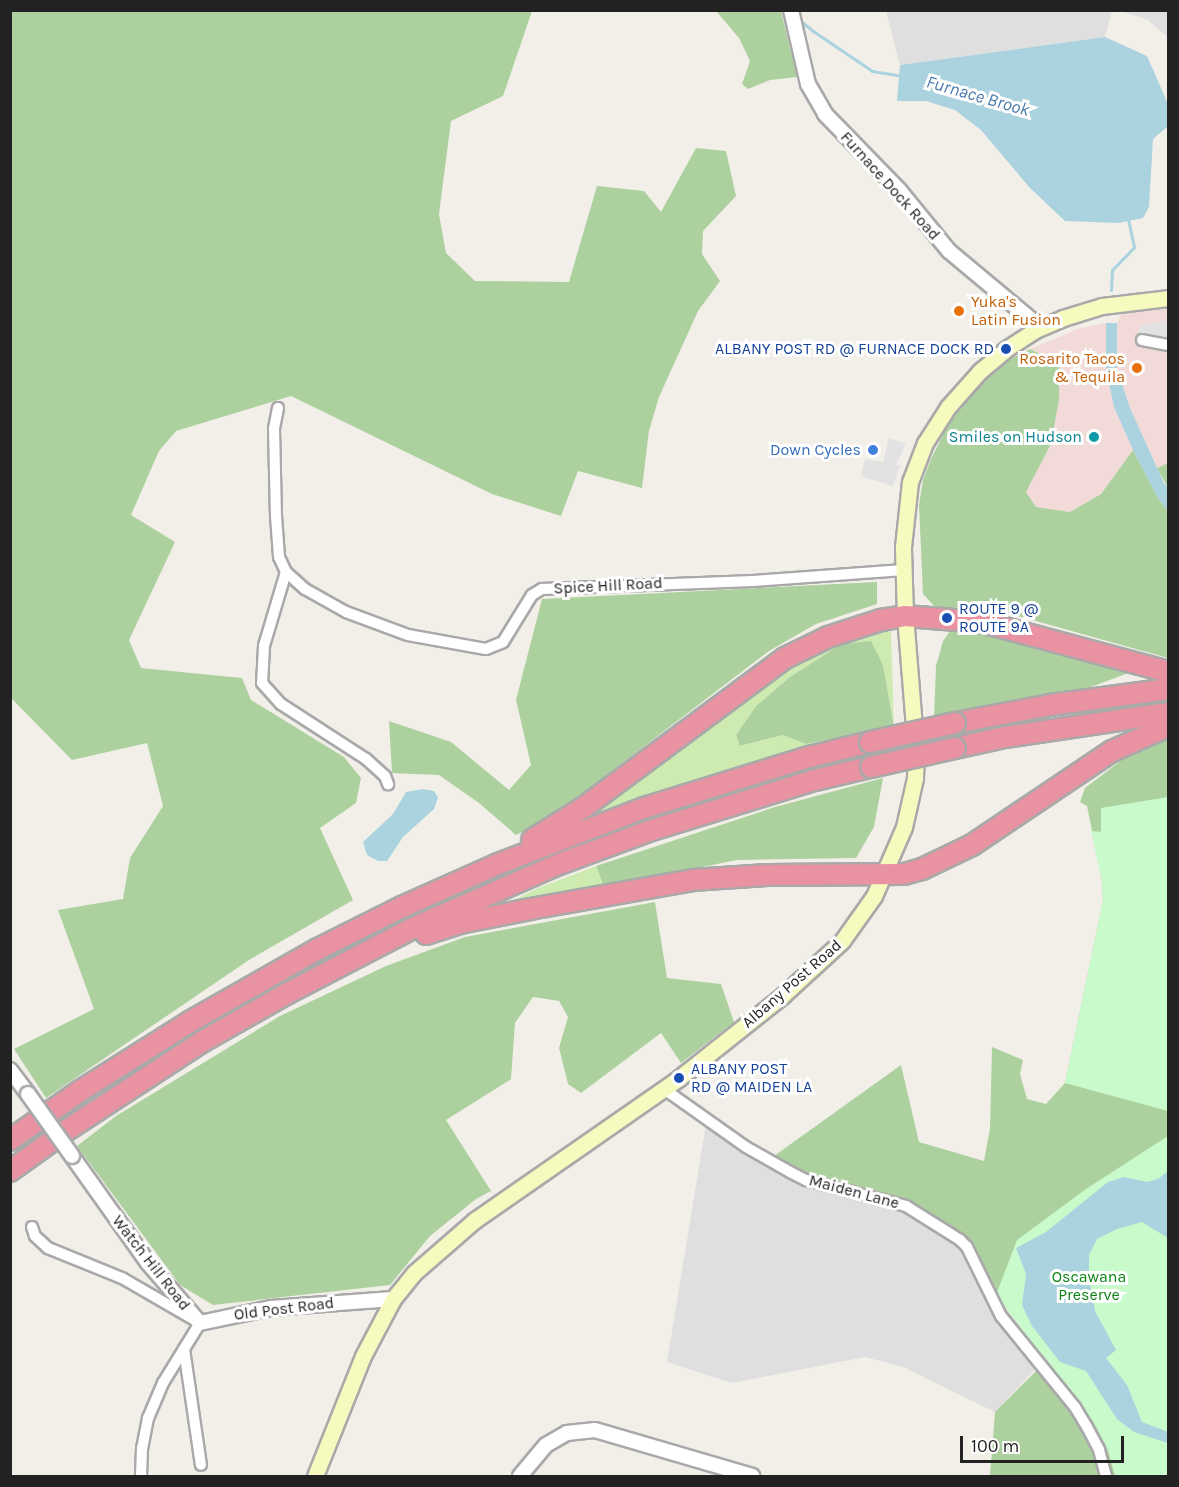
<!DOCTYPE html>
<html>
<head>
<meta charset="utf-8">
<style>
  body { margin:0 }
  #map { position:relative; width:1179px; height:1487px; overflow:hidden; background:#f2efe9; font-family:Karla,sans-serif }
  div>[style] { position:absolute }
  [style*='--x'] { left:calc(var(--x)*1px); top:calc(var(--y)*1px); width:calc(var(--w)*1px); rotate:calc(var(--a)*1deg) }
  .residential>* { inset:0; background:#e0dfdf }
  .commercial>* { inset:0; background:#f2dad9 }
  .grass>* { inset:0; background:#cdebb0 }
  .forest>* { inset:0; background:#add19e }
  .park>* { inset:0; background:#c8facc }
  .parking>* { inset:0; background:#e2e2e2 }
  .water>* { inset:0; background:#aad3df }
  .stream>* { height:3px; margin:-1.5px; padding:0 1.5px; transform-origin:1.5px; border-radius:1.5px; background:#aad3df }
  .roads { filter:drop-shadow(2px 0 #a9a9a9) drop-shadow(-2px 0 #a9a9a9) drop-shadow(0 2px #a9a9a9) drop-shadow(0 -2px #a9a9a9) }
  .minor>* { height:10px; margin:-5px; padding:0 5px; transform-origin:5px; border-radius:5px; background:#fff }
  .tertiary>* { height:14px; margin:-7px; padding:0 7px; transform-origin:7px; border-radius:7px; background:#fff }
  .secondary>* { height:15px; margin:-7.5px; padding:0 7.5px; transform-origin:7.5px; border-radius:7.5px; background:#f7fabf }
  .motorway>* { height:20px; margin:-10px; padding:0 10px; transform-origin:10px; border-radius:10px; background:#e892a2 }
  .bridges { filter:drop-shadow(2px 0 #a9a9a9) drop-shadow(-2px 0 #a9a9a9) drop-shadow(0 2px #a9a9a9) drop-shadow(0 -2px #a9a9a9) }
  .tertiary-bridge>* { height:14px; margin:-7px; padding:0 7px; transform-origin:7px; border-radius:7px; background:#fff }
  .motorway-bridge>* { height:20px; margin:-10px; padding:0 10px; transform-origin:10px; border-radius:10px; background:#e892a2 }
  .dots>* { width:16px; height:16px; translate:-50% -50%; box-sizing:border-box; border:3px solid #fff; border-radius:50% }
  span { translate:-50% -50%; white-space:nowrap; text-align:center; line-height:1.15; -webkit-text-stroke:6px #fff; paint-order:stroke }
  .street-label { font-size:16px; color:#222 }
  .food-label { font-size:16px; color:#c56008 }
  .left { translate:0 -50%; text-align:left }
  .right { translate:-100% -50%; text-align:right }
  .transit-label { font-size:16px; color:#164399 }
  .culture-label { font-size:16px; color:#0d838f }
  .shop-label { font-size:16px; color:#366cbe }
  .park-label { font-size:16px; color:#0c8416 }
  .water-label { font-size:18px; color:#4a7aab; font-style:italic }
  .frame { position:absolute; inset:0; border:12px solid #222; pointer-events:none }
  .scale { position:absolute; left:960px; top:1436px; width:164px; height:27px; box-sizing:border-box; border:3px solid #222; border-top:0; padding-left:8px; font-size:18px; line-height:21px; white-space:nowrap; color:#222; -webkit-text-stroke:4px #fff; paint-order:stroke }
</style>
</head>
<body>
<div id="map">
  <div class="residential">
    <div style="clip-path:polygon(886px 11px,1112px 11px,1105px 37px,900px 65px)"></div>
    <div style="clip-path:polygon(1121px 11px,1168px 11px,1168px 38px,1148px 20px)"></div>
    <div style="clip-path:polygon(706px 1124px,794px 1181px,839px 1195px,902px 1208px,963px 1248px,995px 1314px,1012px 1340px,1037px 1367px,995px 1412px,903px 1367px,865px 1357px,732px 1383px,667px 1362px)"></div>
  </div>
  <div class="commercial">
    <div style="clip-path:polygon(1151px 309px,1168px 309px,1168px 463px,1157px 468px,1130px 408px,1117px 369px,1117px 323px,1121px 313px)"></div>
    <div style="clip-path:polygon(1106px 323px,1106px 369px,1114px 407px,1133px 450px,1101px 494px,1070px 512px,1036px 507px,1026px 492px,1051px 444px,1059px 399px,1059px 363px,1030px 349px,1080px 328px)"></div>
  </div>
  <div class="grass">
    <div style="clip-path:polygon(879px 628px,891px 632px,894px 727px,883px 665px,841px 644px,790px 677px,756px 706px,736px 735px,741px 746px,783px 735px,806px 744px,840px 739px,722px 772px,576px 822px,805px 653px)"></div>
    <div style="clip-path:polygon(596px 866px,604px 887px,502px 906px,536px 889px)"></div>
  </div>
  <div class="forest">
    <div style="clip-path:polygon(10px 11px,532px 11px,503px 96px,451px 121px,439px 214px,446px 253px,475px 281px,569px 282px,597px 186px,644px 191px,661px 212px,696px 148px,726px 151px,736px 196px,703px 231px,702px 254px,720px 281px,698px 311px,659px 397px,649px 431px,642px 488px,578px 471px,561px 516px,492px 494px,291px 396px,176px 431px,159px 451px,131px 515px,175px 542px,129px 640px,141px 668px,242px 678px,251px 700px,344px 757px,361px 778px,356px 803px,320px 828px,353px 900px,249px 960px,46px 1098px,14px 1049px,94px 1009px,58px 910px,123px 899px,130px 858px,163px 806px,147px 743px,72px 760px,11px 698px)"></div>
    <div style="clip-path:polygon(716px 11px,781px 11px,797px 77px,770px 80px,748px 89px,742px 84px,750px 61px,739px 38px)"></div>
    <div style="clip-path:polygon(1030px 349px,1059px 363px,1059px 399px,1051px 444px,1026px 492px,1036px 507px,1070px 512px,1101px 494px,1133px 450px,1158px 498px,1168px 511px,1168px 658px,1007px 613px,974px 608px,935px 607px,923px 594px,919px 505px,923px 480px,931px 459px,949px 423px,981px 385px,1000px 364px)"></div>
    <div style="clip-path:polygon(1168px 463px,1168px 488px,1157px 468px)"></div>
    <div style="clip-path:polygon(877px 582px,877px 604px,816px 624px,769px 651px,549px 819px,516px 835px,479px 803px,439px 775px,392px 773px,389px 721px,451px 742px,509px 790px,531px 765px,516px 700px,542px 599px)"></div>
    <div style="clip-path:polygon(953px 627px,997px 635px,1131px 672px,1091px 687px,934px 717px,936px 666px,943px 641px)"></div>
    <div style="clip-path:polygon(871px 641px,883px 665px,894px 727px,806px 744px,783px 735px,740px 746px,736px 735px,756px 706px,790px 677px,841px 644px)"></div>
    <div style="clip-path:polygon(1168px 736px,1168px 1476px,990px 1476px,995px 1412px,1047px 1360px,1003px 1304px,963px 1237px,936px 1218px,896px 1197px,812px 1177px,774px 1156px,901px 1065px,919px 1142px,984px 1161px,990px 1128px,992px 1047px,1023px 1060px,1020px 1074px,1027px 1099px,1046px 1104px,1065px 1083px,1103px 901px,1102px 881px,1087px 806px,1080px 802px,1085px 788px,1131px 753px)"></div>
    <div style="clip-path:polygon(883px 778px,874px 827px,856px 858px,737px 860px,604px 887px,596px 866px,775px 807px)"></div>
    <div style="clip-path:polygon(655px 902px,667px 978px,721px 984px,734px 1022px,681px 1063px,661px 1033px,581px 1093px,568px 1084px,559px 1048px,568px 1017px,559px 1001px,533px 997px,515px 1023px,511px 1079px,446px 1120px,491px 1191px,476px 1199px,430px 1236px,390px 1285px,213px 1305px,180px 1285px,77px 1146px,116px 1116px,280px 1016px,386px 966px,465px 937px)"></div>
  </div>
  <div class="park">
    <div style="clip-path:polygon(1168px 797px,1168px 1111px,1065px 1083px,1103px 901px,1102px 881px,1091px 831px,1101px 832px,1101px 808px)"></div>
    <div style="clip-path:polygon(1168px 1136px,1168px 1476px,1115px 1476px,1108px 1450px,1093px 1421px,996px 1295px,1017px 1240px,1086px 1189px)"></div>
  </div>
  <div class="parking">
    <div style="clip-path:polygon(1168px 320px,1168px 343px,1158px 348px,1138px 346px,1139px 326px)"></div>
    <div style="clip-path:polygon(889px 438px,906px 444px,896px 465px,900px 466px,893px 486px,861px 476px,865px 459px,883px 462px)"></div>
  </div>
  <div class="water">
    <div style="clip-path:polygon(1105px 37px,1147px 56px,1168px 104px,1168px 126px,1153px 139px,1149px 207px,1143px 218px,1118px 223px,1065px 221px,1030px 188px,981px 130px,955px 110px,926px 101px,897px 101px,900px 65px)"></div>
    <div style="clip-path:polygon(1106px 323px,1117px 323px,1117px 369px,1130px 408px,1164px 483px,1168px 488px,1168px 511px,1158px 498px,1133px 450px,1114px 407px,1106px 369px)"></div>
    <div style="clip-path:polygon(423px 789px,434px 791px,438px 797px,434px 809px,403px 837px,387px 861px,378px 861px,367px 855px,363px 842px,393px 814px,406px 792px)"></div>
    <div style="clip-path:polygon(1167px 1172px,1168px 1238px,1142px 1222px,1117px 1229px,1097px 1239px,1089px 1255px,1089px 1277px,1095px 1311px,1116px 1350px,1106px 1358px,1127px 1385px,1142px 1422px,1168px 1432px,1168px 1443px,1134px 1432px,1117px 1419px,1086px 1371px,1060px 1362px,1032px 1326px,1022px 1305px,1026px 1274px,1016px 1248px,1046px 1232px,1108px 1182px,1124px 1177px,1147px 1182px,1158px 1179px)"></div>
  </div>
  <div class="stream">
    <div style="--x:797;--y:18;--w:21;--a:39"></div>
    <div style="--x:813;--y:31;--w:71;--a:34.1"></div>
    <div style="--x:872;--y:71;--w:30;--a:9"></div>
    <div style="--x:1111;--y:290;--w:20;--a:-87"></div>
    <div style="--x:1112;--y:270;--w:32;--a:-46"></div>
    <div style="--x:1134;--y:247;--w:29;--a:-102"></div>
  </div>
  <div class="roads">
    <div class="minor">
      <div style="--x:1142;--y:340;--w:26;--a:11"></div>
      <div style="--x:278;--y:408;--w:21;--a:101"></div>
      <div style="--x:274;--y:429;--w:87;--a:88.7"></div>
      <div style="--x:276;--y:516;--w:41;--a:85.8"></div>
      <div style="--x:279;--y:557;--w:17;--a:65"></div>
      <div style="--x:286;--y:572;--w:77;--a:106.6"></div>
      <div style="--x:264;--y:646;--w:37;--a:93"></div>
      <div style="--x:262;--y:683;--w:28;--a:48"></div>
      <div style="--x:281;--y:704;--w:101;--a:32.9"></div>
      <div style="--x:366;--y:759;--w:25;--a:42"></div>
      <div style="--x:385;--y:776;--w:9;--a:69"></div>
      <div style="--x:286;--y:572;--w:25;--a:42"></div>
      <div style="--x:305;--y:589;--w:47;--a:29.3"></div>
      <div style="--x:346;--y:612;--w:66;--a:20.4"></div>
      <div style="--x:408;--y:635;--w:79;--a:10.2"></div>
      <div style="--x:486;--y:649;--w:18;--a:-22"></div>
      <div style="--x:503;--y:642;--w:55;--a:-58.3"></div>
      <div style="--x:532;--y:595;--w:12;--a:-31"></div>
      <div style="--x:542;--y:589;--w:211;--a:-2.2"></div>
      <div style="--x:753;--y:581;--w:151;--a:-4.2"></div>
      <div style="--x:664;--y:1089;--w:100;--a:35.3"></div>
      <div style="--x:746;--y:1147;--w:51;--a:29.6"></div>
      <div style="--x:790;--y:1172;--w:18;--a:27"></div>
      <div style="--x:806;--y:1180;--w:103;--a:14.6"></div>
      <div style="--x:906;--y:1206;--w:64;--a:32.2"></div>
      <div style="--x:960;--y:1240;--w:10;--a:45"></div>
      <div style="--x:967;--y:1247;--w:77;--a:63.8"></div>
      <div style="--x:1001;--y:1316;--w:117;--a:50.9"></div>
      <div style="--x:1075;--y:1407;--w:23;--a:59"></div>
      <div style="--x:1087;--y:1427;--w:26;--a:62"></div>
      <div style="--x:1099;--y:1450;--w:27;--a:75"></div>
      <div style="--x:32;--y:1227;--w:9;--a:72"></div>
      <div style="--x:35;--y:1236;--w:18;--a:43"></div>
      <div style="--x:48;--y:1248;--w:80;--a:22.1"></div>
      <div style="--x:122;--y:1278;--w:90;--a:30"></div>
      <div style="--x:200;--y:1323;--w:70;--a:121.7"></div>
      <div style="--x:163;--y:1383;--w:38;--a:113"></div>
      <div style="--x:148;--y:1418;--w:31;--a:101"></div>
      <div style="--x:142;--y:1448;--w:28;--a:92"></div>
      <div style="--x:184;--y:1349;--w:117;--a:81.7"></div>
    </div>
    <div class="tertiary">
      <div style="--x:791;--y:10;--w:76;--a:77.1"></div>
      <div style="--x:808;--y:84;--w:34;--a:60"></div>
      <div style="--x:825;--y:114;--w:106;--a:45.8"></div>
      <div style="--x:899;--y:190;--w:79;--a:50.7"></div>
      <div style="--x:949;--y:251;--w:120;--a:39.9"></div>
      <div style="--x:10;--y:1070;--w:30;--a:53"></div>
      <div style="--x:72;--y:1156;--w:131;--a:54.6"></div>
      <div style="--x:148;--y:1263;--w:79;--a:49.1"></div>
      <div style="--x:200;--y:1323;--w:73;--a:-11.9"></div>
      <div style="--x:271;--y:1308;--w:122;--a:-4.2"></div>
      <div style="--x:520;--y:1476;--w:40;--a:-50"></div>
      <div style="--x:546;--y:1445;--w:24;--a:-30"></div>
      <div style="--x:567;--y:1433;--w:28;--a:-6"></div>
      <div style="--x:595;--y:1430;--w:164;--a:16.3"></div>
    </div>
    <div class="secondary">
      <div style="--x:315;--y:1476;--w:129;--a:-68.2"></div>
      <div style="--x:363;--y:1356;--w:64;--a:-62.2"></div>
      <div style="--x:393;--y:1299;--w:33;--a:-51"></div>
      <div style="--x:414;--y:1273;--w:81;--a:-41"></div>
      <div style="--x:475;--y:1220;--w:249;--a:-34.8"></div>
      <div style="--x:679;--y:1078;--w:132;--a:-38.5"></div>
      <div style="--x:782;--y:996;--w:81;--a:-42.5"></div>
      <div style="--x:842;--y:941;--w:55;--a:-54.6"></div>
      <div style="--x:874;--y:896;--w:75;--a:-66.5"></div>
      <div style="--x:904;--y:827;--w:50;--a:-77.3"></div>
      <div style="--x:915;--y:778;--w:26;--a:-88"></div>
      <div style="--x:916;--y:752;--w:136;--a:-94.6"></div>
      <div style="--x:905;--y:616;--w:69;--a:-91.7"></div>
      <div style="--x:903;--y:547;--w:65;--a:-83.9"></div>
      <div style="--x:910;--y:482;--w:42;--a:-69"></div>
      <div style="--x:925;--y:443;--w:43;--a:-57.4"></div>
      <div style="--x:948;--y:407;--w:48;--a:-48.4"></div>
      <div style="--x:980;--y:371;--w:34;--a:-40"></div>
      <div style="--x:1006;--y:349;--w:35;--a:-33"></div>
      <div style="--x:1035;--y:330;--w:30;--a:-23"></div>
      <div style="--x:1063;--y:318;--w:41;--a:-17.1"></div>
      <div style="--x:1102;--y:306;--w:66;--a:-6.9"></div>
    </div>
    <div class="motorway">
      <div style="--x:955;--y:723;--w:97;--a:-10.7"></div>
      <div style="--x:1050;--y:705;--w:119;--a:-7.7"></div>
      <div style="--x:955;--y:748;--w:51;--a:-12.4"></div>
      <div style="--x:1005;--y:737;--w:165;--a:-8.4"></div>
      <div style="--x:532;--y:840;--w:60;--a:-32.1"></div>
      <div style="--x:583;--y:808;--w:252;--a:-36.6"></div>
      <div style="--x:785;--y:658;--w:48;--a:-26"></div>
      <div style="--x:828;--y:637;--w:56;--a:-17.8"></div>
      <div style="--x:881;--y:620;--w:24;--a:-9"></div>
      <div style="--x:905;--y:616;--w:77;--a:4.5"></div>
      <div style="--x:982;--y:622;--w:193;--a:15"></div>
      <div style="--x:426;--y:934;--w:36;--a:-18"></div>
      <div style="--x:460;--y:923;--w:71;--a:-11.3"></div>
      <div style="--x:530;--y:909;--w:165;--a:-10.1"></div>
      <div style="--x:692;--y:880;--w:75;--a:-3.8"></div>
      <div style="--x:767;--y:875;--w:137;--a:-0.4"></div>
      <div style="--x:904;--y:874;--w:19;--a:-16"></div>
      <div style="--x:922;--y:869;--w:55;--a:-25.6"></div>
      <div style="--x:972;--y:845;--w:169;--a:-33.9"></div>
      <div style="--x:1112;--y:751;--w:61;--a:-24.1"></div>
      <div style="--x:10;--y:1140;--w:85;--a:-35"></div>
      <div style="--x:80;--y:1091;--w:131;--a:-32.2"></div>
      <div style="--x:191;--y:1021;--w:144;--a:-29.6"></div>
      <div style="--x:316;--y:950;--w:96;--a:-26.6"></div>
      <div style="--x:402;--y:907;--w:105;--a:-24.1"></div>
      <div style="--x:498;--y:864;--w:156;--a:-21"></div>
      <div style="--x:644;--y:808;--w:173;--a:-17.2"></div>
      <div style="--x:809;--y:757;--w:63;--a:-13.8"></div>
      <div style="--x:10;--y:1171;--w:67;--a:-35.8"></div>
      <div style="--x:64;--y:1132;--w:166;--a:-33.2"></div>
      <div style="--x:203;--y:1041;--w:95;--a:-29.5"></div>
      <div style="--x:286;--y:994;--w:143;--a:-27.5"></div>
      <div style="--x:413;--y:928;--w:159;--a:-23.7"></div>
      <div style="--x:559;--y:864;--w:99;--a:-20.1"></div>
      <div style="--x:652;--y:830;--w:170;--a:-17.1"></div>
      <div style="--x:815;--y:780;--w:57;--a:-13.1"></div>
    </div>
  </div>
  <div class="bridges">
    <div class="tertiary-bridge">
      <div style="--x:28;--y:1094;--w:76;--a:54.6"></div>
    </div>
    <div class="motorway-bridge">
      <div style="--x:870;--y:742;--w:87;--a:-12.6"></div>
      <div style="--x:871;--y:767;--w:86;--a:-12.7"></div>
    </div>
  </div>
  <div class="dots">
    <div style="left:959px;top:311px;background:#e8710a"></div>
    <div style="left:1006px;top:349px;background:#1a4fb4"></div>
    <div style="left:1137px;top:368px;background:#e8710a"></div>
    <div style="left:1094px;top:437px;background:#0f9aa8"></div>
    <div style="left:873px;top:450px;background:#3f7fe0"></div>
    <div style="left:947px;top:618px;background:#1a4fb4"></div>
    <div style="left:679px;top:1078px;background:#1a4fb4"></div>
  </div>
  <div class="street-label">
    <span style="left:890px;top:186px;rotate:48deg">Furnace Dock Road</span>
    <span style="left:608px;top:586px;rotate:-3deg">Spice Hill Road</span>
    <span style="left:792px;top:984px;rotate:-41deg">Albany Post Road</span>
    <span style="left:854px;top:1192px;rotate:15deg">Maiden Lane</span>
    <span style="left:151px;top:1263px;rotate:52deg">Watch Hill Road</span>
    <span style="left:284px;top:1309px;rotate:-7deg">Old Post Road</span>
  </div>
  <div class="food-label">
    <span class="left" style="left:971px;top:311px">Yuka's<br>Latin Fusion</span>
    <span class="right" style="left:1125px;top:368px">Rosarito Tacos<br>&amp; Tequila</span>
  </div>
  <div class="transit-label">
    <span class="right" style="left:994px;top:349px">ALBANY POST RD @ FURNACE DOCK RD</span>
    <span class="left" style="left:959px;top:618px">ROUTE 9 @<br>ROUTE 9A</span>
    <span class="left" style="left:691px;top:1078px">ALBANY POST<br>RD @ MAIDEN LA</span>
  </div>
  <div class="culture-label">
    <span class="right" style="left:1082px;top:437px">Smiles on Hudson</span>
  </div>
  <div class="shop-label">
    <span class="right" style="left:861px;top:450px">Down Cycles</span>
  </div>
  <div class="park-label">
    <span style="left:1089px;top:1286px">Oscawana<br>Preserve</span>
  </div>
  <div class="water-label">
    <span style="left:978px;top:96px;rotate:16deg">Furnace Brook</span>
  </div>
  <div class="frame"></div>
  <div class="scale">100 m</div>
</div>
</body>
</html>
